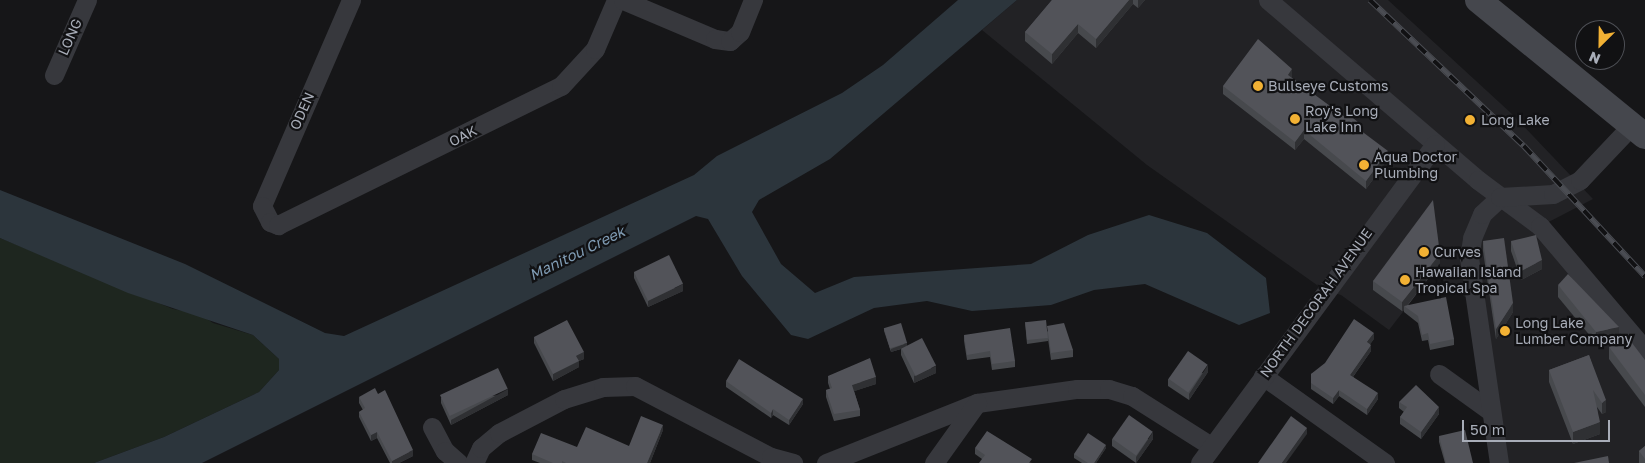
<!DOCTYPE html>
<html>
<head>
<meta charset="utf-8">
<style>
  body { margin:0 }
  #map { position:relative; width:1645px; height:463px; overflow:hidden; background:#161618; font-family:"Golos Text",sans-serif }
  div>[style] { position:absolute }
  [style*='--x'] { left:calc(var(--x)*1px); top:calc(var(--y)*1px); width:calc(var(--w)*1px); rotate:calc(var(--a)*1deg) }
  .built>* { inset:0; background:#222225 }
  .green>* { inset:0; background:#1e261f }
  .water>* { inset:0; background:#2c353c }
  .minor>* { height:19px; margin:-9.5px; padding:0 9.5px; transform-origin:9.5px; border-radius:9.5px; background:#37383d }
  .secondary>* { height:26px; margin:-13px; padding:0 13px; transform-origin:13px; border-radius:13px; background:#45474d }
  .rail>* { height:5.5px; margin-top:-2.75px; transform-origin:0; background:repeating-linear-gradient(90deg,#111113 0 11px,#4a4c52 0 22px); box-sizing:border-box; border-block:1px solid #4a4c52 }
  .wall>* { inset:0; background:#47494d }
  .shaded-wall>* { inset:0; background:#2f3033 }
  .building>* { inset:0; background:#525359; transform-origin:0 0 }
  .dots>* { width:14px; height:14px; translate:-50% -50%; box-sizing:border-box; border:2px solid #111113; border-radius:50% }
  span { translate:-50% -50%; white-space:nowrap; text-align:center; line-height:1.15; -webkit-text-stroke:4.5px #111113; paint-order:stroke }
  .street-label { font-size:14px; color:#a8adb8 }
  .poi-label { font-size:14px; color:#a8adb8 }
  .left { translate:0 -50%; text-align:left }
  .water-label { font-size:15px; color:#7f9bb3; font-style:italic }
  .north { position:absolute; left:1575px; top:20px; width:50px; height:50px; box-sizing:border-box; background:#111113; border:1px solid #4d4f55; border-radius:50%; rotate:203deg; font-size:14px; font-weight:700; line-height:20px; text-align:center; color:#a8adb8 }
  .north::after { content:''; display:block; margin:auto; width:18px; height:22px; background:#f2b134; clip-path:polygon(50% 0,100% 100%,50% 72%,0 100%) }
  .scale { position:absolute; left:1462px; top:420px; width:148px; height:22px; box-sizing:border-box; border:2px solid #a8adb8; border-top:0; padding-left:6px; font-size:15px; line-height:18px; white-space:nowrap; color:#a8adb8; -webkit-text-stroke:4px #111113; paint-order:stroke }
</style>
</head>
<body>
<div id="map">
  <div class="built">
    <div style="clip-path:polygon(1017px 0,1388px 0,1512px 114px,1593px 199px,1541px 226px,1645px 350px,1645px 463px,1501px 463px,1476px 305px,1433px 273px,1389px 330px,1341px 295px,1324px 290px,1147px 165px,982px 30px)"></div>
  </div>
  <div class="green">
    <div style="clip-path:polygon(0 238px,173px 309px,200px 314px,213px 323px,253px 335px,279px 359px,279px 370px,259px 392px,164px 437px,94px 463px,0 463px)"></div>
  </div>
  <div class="water">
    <div style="clip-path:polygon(958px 0,1017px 0,830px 159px,759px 200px,752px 212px,781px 264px,815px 293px,854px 277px,1031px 264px,1088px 235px,1149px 215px,1207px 233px,1266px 278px,1270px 313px,1239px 325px,1145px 284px,1094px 290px,1051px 305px,972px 311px,927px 301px,874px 308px,808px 339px,791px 335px,742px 276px,708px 219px,696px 216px,202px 463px,94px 463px,164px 437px,259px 392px,279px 370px,279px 359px,253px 335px,128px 293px,0 238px,0 190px,185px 264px,325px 333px,344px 336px,694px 175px,717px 156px,842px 93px,883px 65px)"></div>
  </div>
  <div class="minor">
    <div style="--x:351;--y:0;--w:224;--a:113.4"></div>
    <div style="--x:262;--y:206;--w:18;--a:63"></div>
    <div style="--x:270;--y:222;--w:9;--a:21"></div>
    <div style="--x:278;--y:225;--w:315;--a:-26.2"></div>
    <div style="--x:561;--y:86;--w:50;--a:-47.4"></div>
    <div style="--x:595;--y:49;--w:53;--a:-66.8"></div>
    <div style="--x:623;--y:0;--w:100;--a:23"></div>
    <div style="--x:715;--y:39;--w:15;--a:8"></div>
    <div style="--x:730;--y:41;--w:13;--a:-42"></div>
    <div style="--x:740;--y:32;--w:35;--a:-68"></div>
    <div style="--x:1268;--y:0;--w:277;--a:40.6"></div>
    <div style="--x:1478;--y:180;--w:77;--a:36.6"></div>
    <div style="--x:1540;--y:226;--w:162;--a:49.7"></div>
    <div style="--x:54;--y:75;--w:82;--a:-66.3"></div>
    <div style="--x:1439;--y:374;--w:62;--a:35.8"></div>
    <div style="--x:1263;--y:376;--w:150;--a:35.5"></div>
    <div style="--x:432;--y:427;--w:27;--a:62"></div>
    <div style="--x:445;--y:451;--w:18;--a:41"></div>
    <div style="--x:474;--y:463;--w:17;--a:-65"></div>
    <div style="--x:481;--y:448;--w:23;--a:-40"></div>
    <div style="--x:499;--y:433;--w:73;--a:-27.6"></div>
    <div style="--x:564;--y:399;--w:41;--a:-17.1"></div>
    <div style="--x:603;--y:387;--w:32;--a:-2"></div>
    <div style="--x:635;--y:386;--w:153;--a:27.6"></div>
    <div style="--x:771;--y:457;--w:23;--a:15"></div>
    <div style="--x:826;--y:463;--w:162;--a:-21.7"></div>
    <div style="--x:977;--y:403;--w:101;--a:-8"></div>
    <div style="--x:1077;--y:389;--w:32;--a:0"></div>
    <div style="--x:1109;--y:389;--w:24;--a:17"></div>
    <div style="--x:1132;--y:396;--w:93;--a:32.3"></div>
    <div style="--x:934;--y:463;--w:74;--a:-54.4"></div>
    <div style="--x:1200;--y:463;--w:396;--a:-53.6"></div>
    <div style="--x:1499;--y:463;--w:207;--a:-98.3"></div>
    <div style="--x:1469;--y:258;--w:20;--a:-81"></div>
    <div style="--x:1472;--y:238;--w:26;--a:-67"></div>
    <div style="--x:1482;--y:214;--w:25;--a:-43"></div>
    <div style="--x:1500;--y:197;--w:53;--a:-3.2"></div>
    <div style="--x:1553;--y:194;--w:30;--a:-27"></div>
    <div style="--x:1580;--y:180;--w:74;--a:-46.6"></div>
  </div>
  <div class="secondary">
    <div style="--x:1478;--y:0;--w:215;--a:39.2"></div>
  </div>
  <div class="rail">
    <div style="--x:1370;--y:0;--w:212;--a:43.5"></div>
    <div style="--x:1524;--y:146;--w:178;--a:47.1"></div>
  </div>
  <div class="wall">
    <div style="clip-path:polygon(1052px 0,1145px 0,1138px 8px,1133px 4px,1096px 48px,1078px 33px,1052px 64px,1025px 41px,1025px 32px)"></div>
    <div style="clip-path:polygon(1292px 78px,1363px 133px,1388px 159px,1366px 189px,1304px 139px,1295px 150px,1223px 94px,1223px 86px)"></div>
    <div style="clip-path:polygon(1483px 241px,1513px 312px,1496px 339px,1483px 251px)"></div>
    <div style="clip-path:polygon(1511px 241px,1542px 269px,1521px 280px,1511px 251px)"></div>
    <div style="clip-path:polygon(1440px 263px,1408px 305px,1454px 339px,1454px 345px,1430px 350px,1428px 340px,1422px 341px,1418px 323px,1404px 312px,1404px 310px,1402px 311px,1373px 290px,1373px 281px)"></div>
    <div style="clip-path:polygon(634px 272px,683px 291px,648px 307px,634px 278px)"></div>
    <div style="clip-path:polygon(1558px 285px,1619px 339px,1596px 343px,1558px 297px)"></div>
    <div style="clip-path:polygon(1025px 322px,1047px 331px,1073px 350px,1073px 357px,1051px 360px,1048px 339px,1048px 341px,1027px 344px)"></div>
    <div style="clip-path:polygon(884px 328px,907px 346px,936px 373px,914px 383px,901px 355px,901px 349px,891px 352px,884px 331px)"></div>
    <div style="clip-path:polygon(964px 335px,1015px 361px,1015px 367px,992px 370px,990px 357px,967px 360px,964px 341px)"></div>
    <div style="clip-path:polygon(534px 337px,584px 359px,579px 361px,579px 367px,553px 381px,534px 343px)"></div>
    <div style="clip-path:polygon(1374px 339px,1370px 344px,1371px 351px,1353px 377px,1378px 399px,1367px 415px,1339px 396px,1333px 404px,1311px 389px,1311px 374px)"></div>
    <div style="clip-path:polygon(1609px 347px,1645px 360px,1645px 407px,1609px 359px)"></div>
    <div style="clip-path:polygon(1589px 355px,1606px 412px,1602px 414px,1597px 407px,1600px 434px,1573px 444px,1549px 382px,1549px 370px)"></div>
    <div style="clip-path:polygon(1208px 372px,1189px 400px,1168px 386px,1168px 379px)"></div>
    <div style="clip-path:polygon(828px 376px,876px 384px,854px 391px,860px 410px,860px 416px,834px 421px,826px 397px,826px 390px,830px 389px,828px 383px)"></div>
    <div style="clip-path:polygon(726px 381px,803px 404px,789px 425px,773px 415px,771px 418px,726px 387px)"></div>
    <div style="clip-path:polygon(508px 395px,451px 425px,441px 403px,441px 398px)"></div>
    <div style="clip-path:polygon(359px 397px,413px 456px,399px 463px,390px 463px,377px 438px,371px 441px,359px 417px,359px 412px,363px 410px,359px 403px)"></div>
    <div style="clip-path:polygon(1399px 402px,1439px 414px,1421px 439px,1400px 424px,1400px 417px,1404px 412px,1399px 408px)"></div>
    <div style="clip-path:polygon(663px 430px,650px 463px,540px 463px,532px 460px,532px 454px,629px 446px)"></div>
    <div style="clip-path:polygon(1439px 436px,1473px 463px,1445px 463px,1439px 442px)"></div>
    <div style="clip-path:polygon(1112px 439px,1153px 439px,1136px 463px,1112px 446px)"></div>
    <div style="clip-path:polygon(1645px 446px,1645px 463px,1639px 463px,1639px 451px)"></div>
    <div style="clip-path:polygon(975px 448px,1032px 463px,982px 459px,975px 454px)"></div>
    <div style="clip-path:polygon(1106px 448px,1096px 463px,1082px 463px,1074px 458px,1074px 454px)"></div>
  </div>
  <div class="shaded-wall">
    <div style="clip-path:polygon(1129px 0,1133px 0,1133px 4px,1096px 48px,1096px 39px)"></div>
    <div style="clip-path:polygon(1138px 0,1145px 0,1138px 8px)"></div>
    <div style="clip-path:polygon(1078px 24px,1078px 33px,1052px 64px,1052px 54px)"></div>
    <div style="clip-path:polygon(1292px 69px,1292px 78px,1288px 84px,1288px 75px)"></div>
    <div style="clip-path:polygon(1304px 130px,1304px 139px,1295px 150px,1295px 142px)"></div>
    <div style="clip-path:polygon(1388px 151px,1388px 159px,1366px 189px,1366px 181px)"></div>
    <div style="clip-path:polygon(1440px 254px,1440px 263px,1406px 307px,1404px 306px,1404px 310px,1402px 311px,1402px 302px)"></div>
    <div style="clip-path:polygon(1542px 260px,1542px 269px,1521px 280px,1521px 271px)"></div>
    <div style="clip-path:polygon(683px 284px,683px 291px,648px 307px,648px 301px)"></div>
    <div style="clip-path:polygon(1513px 303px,1513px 312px,1496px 339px,1496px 329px)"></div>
    <div style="clip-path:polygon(1619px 327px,1619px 339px,1596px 343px,1596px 332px)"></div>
    <div style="clip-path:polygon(1374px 333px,1374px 339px,1367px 348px,1367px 342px)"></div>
    <div style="clip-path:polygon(907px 343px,907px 347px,891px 352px,891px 349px)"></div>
    <div style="clip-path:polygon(1371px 345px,1371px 351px,1350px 381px,1350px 375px)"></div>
    <div style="clip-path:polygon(584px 352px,584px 359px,579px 361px,579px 367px,553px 381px,553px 374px,576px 356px)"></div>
    <div style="clip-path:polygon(1208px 365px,1208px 372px,1189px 400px,1189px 394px)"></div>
    <div style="clip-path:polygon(936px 366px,936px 373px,914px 383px,914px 376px)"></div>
    <div style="clip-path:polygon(876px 377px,876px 384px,852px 392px,852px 385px)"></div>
    <div style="clip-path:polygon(508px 389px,508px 395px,451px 425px,451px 420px)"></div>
    <div style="clip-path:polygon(1339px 390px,1339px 396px,1333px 404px,1333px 398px)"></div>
    <div style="clip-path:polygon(1378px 393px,1378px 399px,1367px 415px,1367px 409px)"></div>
    <div style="clip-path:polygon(803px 399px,803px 404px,789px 425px,789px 420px)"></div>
    <div style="clip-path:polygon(1606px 400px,1606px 412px,1602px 414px,1602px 403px)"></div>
    <div style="clip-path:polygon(1439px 407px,1439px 414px,1421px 439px,1421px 432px)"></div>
    <div style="clip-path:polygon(773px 409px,773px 415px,771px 418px,771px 413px)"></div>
    <div style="clip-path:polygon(1600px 422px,1600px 434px,1573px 444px,1573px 432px)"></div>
    <div style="clip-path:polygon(663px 425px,663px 430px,650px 463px,647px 463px)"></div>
    <div style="clip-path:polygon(1307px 428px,1307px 434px,1286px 463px,1282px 463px)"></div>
    <div style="clip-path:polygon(377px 432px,377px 438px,371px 441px,371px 435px)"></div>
    <div style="clip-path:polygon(1153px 432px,1153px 439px,1136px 463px,1136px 457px)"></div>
    <div style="clip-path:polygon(1106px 445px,1106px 448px,1096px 463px,1094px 463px)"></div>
    <div style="clip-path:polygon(413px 450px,413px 456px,399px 463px,392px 463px,392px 461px)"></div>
  </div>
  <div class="building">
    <div style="clip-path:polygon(1052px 0,1129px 0,1096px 39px,1078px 24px,1052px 54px,1025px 32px)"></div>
    <div style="clip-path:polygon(1258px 39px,1292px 69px,1288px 75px,1345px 117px,1348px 114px,1363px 126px,1360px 130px,1388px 151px,1366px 181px,1304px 130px,1295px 142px,1223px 86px)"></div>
    <div style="clip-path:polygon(1433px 200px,1440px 254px,1402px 302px,1373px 281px)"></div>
    <div style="clip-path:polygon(1536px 235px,1542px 260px,1521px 271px,1511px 241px)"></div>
    <div style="clip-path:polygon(1504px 238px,1513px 303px,1496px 329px,1483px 241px)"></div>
    <div style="left:669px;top:255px;width:32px;height:39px;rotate:64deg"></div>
    <div style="clip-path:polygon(1568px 274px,1619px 327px,1596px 332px,1558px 285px)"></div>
    <div style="clip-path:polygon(1446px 297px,1454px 339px,1430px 344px,1428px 333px,1422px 335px,1418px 316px,1404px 306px)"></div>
    <div style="clip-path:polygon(1354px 319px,1374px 333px,1367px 342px,1371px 345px,1350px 375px,1378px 393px,1367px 409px,1339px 390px,1333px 398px,1311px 383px,1311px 374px,1325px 363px)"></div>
    <div style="clip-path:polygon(567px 320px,584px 352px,576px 356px,579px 361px,553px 374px,534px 337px)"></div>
    <div style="left:1046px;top:320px;width:18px;height:21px;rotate:84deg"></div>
    <div style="left:901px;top:323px;width:21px;height:18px;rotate:73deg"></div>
    <div style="clip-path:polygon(1064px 323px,1073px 350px,1051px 353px,1047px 326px)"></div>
    <div style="clip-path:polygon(1010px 328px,1015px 361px,992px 364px,990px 351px,967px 355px,964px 335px)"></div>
    <div style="left:922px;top:338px;width:31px;height:23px;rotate:63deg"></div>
    <div style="clip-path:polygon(1629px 339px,1645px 360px,1645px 395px,1609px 347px)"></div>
    <div style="left:1188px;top:351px;width:24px;height:34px;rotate:35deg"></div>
    <div style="clip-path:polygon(1589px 355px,1606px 400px,1602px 403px,1593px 390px,1600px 422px,1573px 432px,1549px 370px)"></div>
    <div style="clip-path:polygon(870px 358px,876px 377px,852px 385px,860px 410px,834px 414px,826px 390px,832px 388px,828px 376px)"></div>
    <div style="clip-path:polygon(739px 359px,803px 399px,789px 420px,773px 409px,771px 413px,726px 381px)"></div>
    <div style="left:498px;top:368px;width:23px;height:64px;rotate:65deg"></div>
    <div style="clip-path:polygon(1416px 385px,1439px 407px,1421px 432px,1400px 417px,1407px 407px,1399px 402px)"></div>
    <div style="clip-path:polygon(375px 388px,378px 394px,385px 390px,413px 450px,392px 461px,377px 432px,371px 435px,359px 412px,365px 408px,359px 397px)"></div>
    <div style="left:1129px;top:415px;width:29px;height:29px;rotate:35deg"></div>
    <div style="clip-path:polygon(641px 416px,663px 425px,647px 463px,566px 463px,562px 461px,562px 463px,553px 463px,532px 454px,541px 433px,577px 447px,586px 427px,629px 446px)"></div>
    <div style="clip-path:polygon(1291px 416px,1307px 428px,1282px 463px,1258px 463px)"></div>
    <div style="clip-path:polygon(1465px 430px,1473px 463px,1446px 463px,1439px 436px)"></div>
    <div style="clip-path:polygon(987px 431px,1032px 459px,1029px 463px,979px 463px,985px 455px,975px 448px)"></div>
    <div style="clip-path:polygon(1088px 433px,1106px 445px,1094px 463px,1088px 463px,1074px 454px)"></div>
    <div style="clip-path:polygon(1645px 446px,1645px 459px,1639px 451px)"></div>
    <div style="clip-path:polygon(1608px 456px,1609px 463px,1574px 463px)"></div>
  </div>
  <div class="dots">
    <div style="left:1258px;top:86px;background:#f2b134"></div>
    <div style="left:1295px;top:119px;background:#f2b134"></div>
    <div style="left:1470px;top:120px;background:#f2b134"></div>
    <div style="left:1364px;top:165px;background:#f2b134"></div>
    <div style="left:1424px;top:252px;background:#f2b134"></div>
    <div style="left:1405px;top:280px;background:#f2b134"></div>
    <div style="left:1505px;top:331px;background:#f2b134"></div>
  </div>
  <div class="street-label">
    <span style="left:70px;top:37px;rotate:-66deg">LONG</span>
    <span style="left:302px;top:111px;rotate:-66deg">ODEN</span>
    <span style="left:463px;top:136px;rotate:-27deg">OAK</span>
    <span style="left:1316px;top:303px;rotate:-54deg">NORTH DECORAH AVENUE</span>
  </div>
  <div class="poi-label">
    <span class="left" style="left:1268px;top:86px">Bullseye Customs</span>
    <span class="left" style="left:1305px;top:119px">Roy's Long<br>Lake Inn</span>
    <span class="left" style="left:1481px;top:120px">Long Lake</span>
    <span class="left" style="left:1374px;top:165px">Aqua Doctor<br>Plumbing</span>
    <span class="left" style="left:1434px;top:252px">Curves</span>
    <span class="left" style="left:1415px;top:280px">Hawaiian Island<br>Tropical Spa</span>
    <span class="left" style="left:1515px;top:331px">Long Lake<br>Lumber Company</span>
  </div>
  <div class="water-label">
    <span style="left:577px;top:253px;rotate:-26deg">Manitou Creek</span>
  </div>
  <div class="north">N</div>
  <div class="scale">50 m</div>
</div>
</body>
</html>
